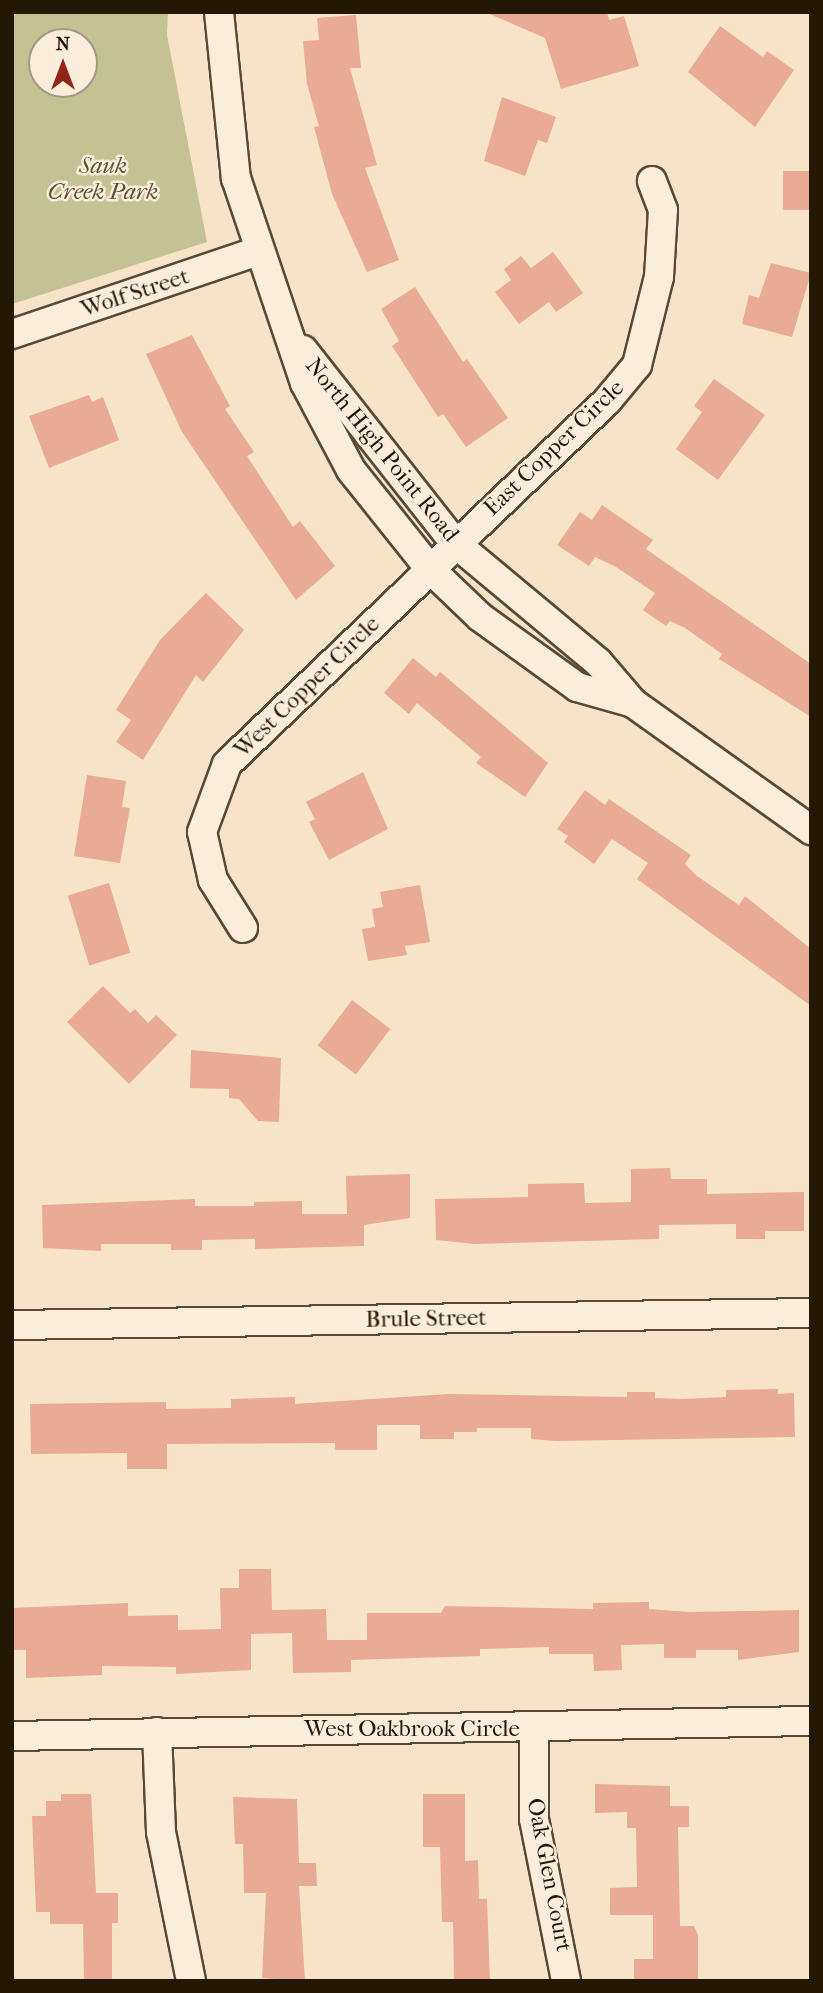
<!DOCTYPE html>
<html>
<head>
<meta charset="utf-8">
<style>
  body { margin:0 }
  #map { position:relative; width:823px; height:1993px; overflow:hidden; background:#f7e3c8; font-family:"IM FELL French Canon",serif }
  div>[style] { position:absolute }
  [style*='--x'] { left:calc(var(--x)*1px); top:calc(var(--y)*1px); width:calc(var(--w)*1px); rotate:calc(var(--a)*1deg) }
  .green>* { inset:0; background:#c3c292 }
  .building>* { inset:0; background:#e9ab92; transform-origin:0 0 }
  .roads { filter:drop-shadow(2px 0 #584a36) drop-shadow(-2px 0 #584a36) drop-shadow(0 2px #584a36) drop-shadow(0 -2px #584a36) }
  .minor>* { height:28px; margin:-14px; padding:0 14px; transform-origin:14px; border-radius:14px; background:#faeddb }
  span { translate:-50% -50%; white-space:nowrap; text-align:center; line-height:1.15; -webkit-text-stroke:5px #faeddb; paint-order:stroke }
  .park-label { font-size:23px; color:#5b5337; font-style:italic }
  .street-label { font-size:23px; color:#231706 }
  .frame { position:absolute; inset:0; border:14px solid #231706; pointer-events:none }
  .north { position:absolute; left:28px; top:28px; width:70px; height:70px; box-sizing:border-box; background:#faeddb; border:2px solid #a49786; border-radius:50%; rotate:0deg; font-size:19px; font-weight:700; line-height:28px; text-align:center; color:#231706 }
  .north::after { content:''; display:block; margin:auto; width:24px; height:32px; background:#8f2418; clip-path:polygon(50% 0,100% 100%,50% 72%,0 100%) }
</style>
</head>
<body>
<div id="map">
  <div class="green">
    <div style="clip-path:polygon(evenodd,12px 12px,168px 12px,167px 35px,207px 242px,12px 304px,12px 12px,42px 42px,84px 42px,84px 84px,42px 84px,42px 42px)"></div>
  </div>
  <div class="building">
    <div style="clip-path:polygon(485px 12px,607px 12px,609px 20px,624px 16px,639px 66px,561px 89px,545px 38px)"></div>
    <div style="clip-path:polygon(356px 15px,361px 68px,350px 68px,377px 165px,365px 168px,399px 260px,367px 272px,332px 194px,314px 127px,319px 126px,307px 84px,303px 41px,319px 40px,317px 18px)"></div>
    <div style="clip-path:polygon(720px 26px,763px 57px,767px 51px,794px 70px,755px 127px,688px 72px)"></div>
    <div style="clip-path:polygon(502px 97px,556px 117px,547px 143px,538px 140px,525px 176px,484px 161px)"></div>
    <div style="left:811px;top:171px;width:39px;height:28px;rotate:90deg"></div>
    <div style="clip-path:polygon(553px 252px,583px 293px,556px 312px,549px 302px,519px 324px,495px 292px,511px 280px,504px 269px,521px 256px,531px 268px)"></div>
    <div style="clip-path:polygon(771px 263px,811px 273px,792px 337px,742px 324px,749px 295px,759px 298px)"></div>
    <div style="clip-path:polygon(415px 287px,463px 362px,467px 359px,508px 418px,466px 447px,443px 414px,438px 417px,392px 346px,399px 341px,381px 309px)"></div>
    <div style="clip-path:polygon(192px 335px,230px 406px,225px 409px,254px 452px,247px 456px,293px 527px,300px 521px,335px 566px,296px 600px,182px 432px,146px 354px)"></div>
    <div style="clip-path:polygon(714px 379px,765px 415px,718px 480px,676px 449px,702px 412px,694px 406px)"></div>
    <div style="clip-path:polygon(89px 395px,92px 402px,103px 397px,119px 440px,49px 468px,29px 416px)"></div>
    <div style="clip-path:polygon(602px 505px,653px 540px,646px 549px,811px 664px,811px 717px,719px 659px,722px 654px,685px 628px,670px 621px,666px 626px,643px 610px,655px 593px,616px 567px,595px 557px,589px 566px,557px 545px,580px 512px,592px 520px)"></div>
    <div style="clip-path:polygon(206px 593px,244px 630px,203px 682px,196px 675px,143px 760px,116px 742px,131px 720px,116px 710px,160px 640px)"></div>
    <div style="clip-path:polygon(413px 658px,436px 677px,440px 672px,548px 763px,525px 797px,476px 763px,481px 757px,417px 703px,409px 714px,384px 693px)"></div>
    <div style="clip-path:polygon(363px 772px,388px 829px,329px 860px,309px 822px,315px 819px,306px 802px)"></div>
    <div style="clip-path:polygon(87px 775px,126px 781px,122px 807px,130px 808px,120px 863px,74px 856px)"></div>
    <div style="clip-path:polygon(585px 790px,605px 805px,609px 799px,691px 855px,685px 864px,697px 876px,739px 905px,745px 896px,811px 949px,811px 1006px,637px 879px,648px 863px,612px 839px,594px 864px,564px 842px,568px 836px,557px 829px)"></div>
    <div style="left:109px;top:883px;width:73px;height:43px;rotate:73deg"></div>
    <div style="clip-path:polygon(420px 885px,430px 942px,405px 946px,407px 955px,368px 961px,362px 929px,375px 927px,372px 909px,383px 907px,380px 892px)"></div>
    <div style="clip-path:polygon(103px 986px,130px 1013px,135px 1009px,148px 1023px,156px 1015px,177px 1035px,129px 1084px,67px 1022px)"></div>
    <div style="left:352px;top:1000px;width:48px;height:57px;rotate:37deg"></div>
    <div style="clip-path:polygon(191px 1050px,281px 1058px,279px 1122px,258px 1121px,239px 1099px,229px 1098px,229px 1089px,190px 1088px)"></div>
    <div style="clip-path:polygon(670px 1168px,671px 1179px,707px 1179px,707px 1194px,804px 1192px,804px 1231px,765px 1231px,765px 1239px,736px 1239px,736px 1224px,659px 1225px,659px 1239px,475px 1244px,436px 1240px,435px 1199px,528px 1197px,528px 1184px,584px 1183px,585px 1203px,631px 1202px,631px 1169px)"></div>
    <div style="clip-path:polygon(410px 1174px,410px 1218px,364px 1225px,364px 1246px,255px 1249px,255px 1239px,202px 1240px,202px 1250px,171px 1250px,171px 1244px,101px 1244px,101px 1251px,43px 1248px,42px 1205px,195px 1199px,195px 1206px,254px 1206px,254px 1202px,302px 1201px,302px 1214px,347px 1214px,346px 1176px)"></div>
    <div style="clip-path:polygon(778px 1389px,778px 1394px,794px 1393px,795px 1437px,556px 1441px,531px 1439px,531px 1428px,477px 1428px,477px 1432px,454px 1432px,454px 1439px,420px 1439px,420px 1425px,377px 1425px,377px 1450px,335px 1450px,335px 1443px,167px 1444px,167px 1469px,127px 1469px,127px 1453px,31px 1454px,30px 1404px,166px 1402px,166px 1409px,231px 1408px,231px 1399px,295px 1397px,295px 1404px,449px 1394px,627px 1397px,627px 1392px,655px 1392px,655px 1398px,682px 1399px,726px 1397px,726px 1390px)"></div>
    <div style="clip-path:polygon(239px 1569px,271px 1569px,272px 1610px,326px 1609px,327px 1640px,367px 1640px,367px 1613px,441px 1613px,445px 1606px,593px 1609px,593px 1603px,649px 1602px,649px 1609px,689px 1612px,799px 1610px,799px 1652px,738px 1660px,738px 1650px,696px 1650px,696px 1658px,664px 1658px,664px 1644px,621px 1645px,622px 1670px,594px 1671px,593px 1654px,549px 1654px,549px 1647px,480px 1649px,480px 1656px,351px 1660px,351px 1672px,293px 1673px,292px 1633px,251px 1634px,251px 1670px,176px 1674px,176px 1667px,102px 1666px,102px 1675px,26px 1678px,26px 1650px,12px 1650px,12px 1608px,128px 1603px,128px 1616px,178px 1615px,178px 1630px,221px 1629px,220px 1588px,239px 1588px)"></div>
    <div style="clip-path:polygon(595px 1784px,670px 1786px,670px 1806px,689px 1806px,689px 1827px,678px 1827px,680px 1926px,694px 1926px,698px 1935px,698px 1981px,634px 1981px,634px 1959px,653px 1959px,653px 1915px,610px 1915px,610px 1888px,637px 1887px,636px 1828px,627px 1828px,627px 1812px,595px 1813px)"></div>
    <div style="clip-path:polygon(61px 1794px,91px 1794px,96px 1893px,118px 1893px,118px 1923px,112px 1923px,112px 1981px,84px 1981px,83px 1924px,50px 1924px,50px 1912px,36px 1912px,32px 1816px,46px 1816px,46px 1801px,61px 1801px)"></div>
    <div style="clip-path:polygon(423px 1794px,465px 1794px,465px 1861px,478px 1860px,479px 1899px,487px 1899px,490px 1981px,454px 1981px,453px 1922px,442px 1922px,440px 1847px,423px 1847px)"></div>
    <div style="clip-path:polygon(233px 1797px,297px 1799px,299px 1863px,316px 1863px,317px 1886px,299px 1886px,305px 1981px,262px 1978px,266px 1893px,244px 1893px,243px 1844px,235px 1844px)"></div>
  </div>
  <div class="roads">
    <div class="minor">
      <div style="--x:219;--y:12;--w:167;--a:84.2"></div>
      <div style="--x:236;--y:178;--w:216;--a:71.4"></div>
      <div style="--x:305;--y:383;--w:98;--a:62.1"></div>
      <div style="--x:351;--y:470;--w:127;--a:51.4"></div>
      <div style="--x:430;--y:569;--w:69;--a:43.8"></div>
      <div style="--x:480;--y:617;--w:120;--a:35.8"></div>
      <div style="--x:577;--y:687;--w:58;--a:15.9"></div>
      <div style="--x:12;--y:334;--w:260;--a:-18.6"></div>
      <div style="--x:303;--y:350;--w:246;--a:51.8"></div>
      <div style="--x:455;--y:543;--w:186;--a:39.8"></div>
      <div style="--x:598;--y:662;--w:54;--a:49.5"></div>
      <div style="--x:633;--y:703;--w:219;--a:35.5"></div>
      <div style="--x:243;--y:928;--w:57;--a:-122"></div>
      <div style="--x:213;--y:880;--w:49;--a:-102.9"></div>
      <div style="--x:202;--y:832;--w:72;--a:-69.8"></div>
      <div style="--x:227;--y:764;--w:526;--a:-43.69"></div>
      <div style="--x:607;--y:401;--w:47;--a:-50.2"></div>
      <div style="--x:637;--y:365;--w:91;--a:-76"></div>
      <div style="--x:659;--y:277;--w:67;--a:-86.6"></div>
      <div style="--x:663;--y:210;--w:31;--a:-111"></div>
      <div style="--x:12;--y:1325;--w:799;--a:-0.86"></div>
      <div style="--x:534;--y:1728;--w:91;--a:90"></div>
      <div style="--x:534;--y:1819;--w:165;--a:78.8"></div>
      <div style="--x:157;--y:1732;--w:100;--a:87.7"></div>
      <div style="--x:161;--y:1832;--w:152;--a:78.6"></div>
      <div style="--x:12;--y:1736;--w:799;--a:-1.08"></div>
    </div>
  </div>
  <div class="park-label">
    <span style="left:103px;top:179px">Sauk<br>Creek Park</span>
  </div>
  <div class="street-label">
    <span style="left:135px;top:293px;rotate:-18deg">Wolf Street</span>
    <span style="left:554px;top:448px;rotate:-44deg">East Copper Circle</span>
    <span style="left:382px;top:450px;rotate:51deg">North High Point Road</span>
    <span style="left:307px;top:687px;rotate:-44deg">West Copper Circle</span>
    <span style="left:426px;top:1319px;rotate:-1deg">Brule Street</span>
    <span style="left:412px;top:1729px">West Oakbrook Circle</span>
    <span style="left:549px;top:1875px;rotate:79deg">Oak Glen Court</span>
  </div>
  <div class="frame"></div>
  <div class="north">N</div>
</div>
</body>
</html>
